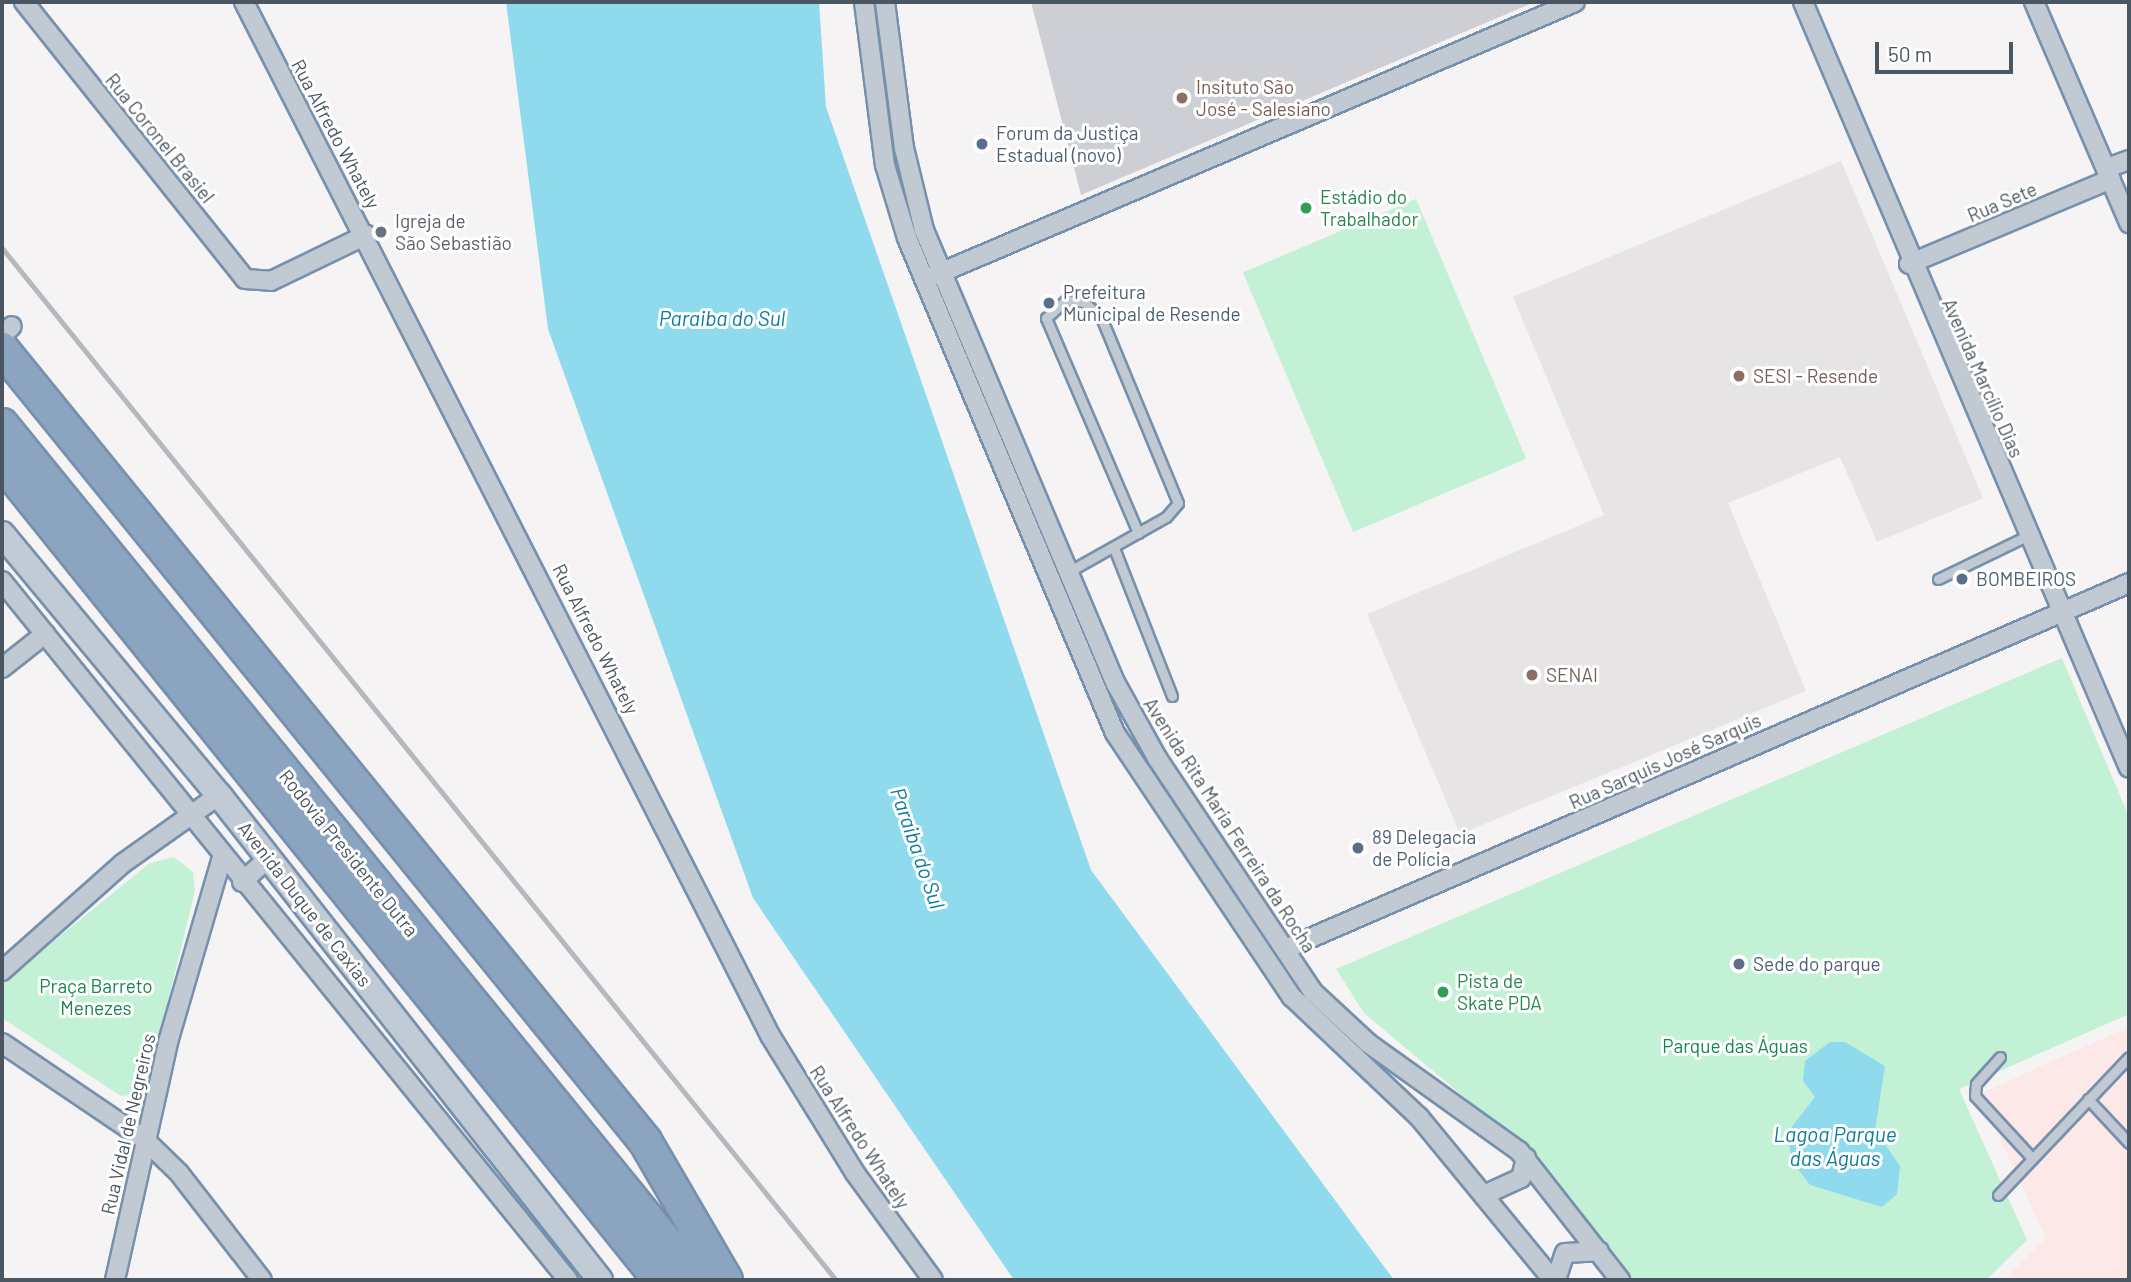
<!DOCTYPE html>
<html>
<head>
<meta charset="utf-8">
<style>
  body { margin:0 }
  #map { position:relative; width:2131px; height:1282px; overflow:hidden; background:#f5f3f3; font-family:Barlow,sans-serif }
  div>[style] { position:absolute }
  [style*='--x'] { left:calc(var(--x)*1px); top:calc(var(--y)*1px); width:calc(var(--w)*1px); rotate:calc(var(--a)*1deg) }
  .education>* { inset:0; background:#e6e4e5 }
  .medical>* { inset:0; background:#fce8e6 }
  .green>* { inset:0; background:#c3f1d5; transform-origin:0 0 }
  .water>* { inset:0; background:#90daee }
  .building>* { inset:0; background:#cdcfd5 }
  .roads { filter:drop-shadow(2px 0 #7690ad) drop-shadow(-2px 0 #7690ad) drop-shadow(0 2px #7690ad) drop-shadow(0 -2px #7690ad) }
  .lane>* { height:9px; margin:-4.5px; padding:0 4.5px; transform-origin:4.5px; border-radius:4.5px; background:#c1cad2 }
  .street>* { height:18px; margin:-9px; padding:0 9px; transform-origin:9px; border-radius:9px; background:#c1cad2 }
  .secondary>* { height:24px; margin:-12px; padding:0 12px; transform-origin:12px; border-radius:12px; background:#c1cbd6 }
  .highway>* { height:32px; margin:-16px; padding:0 16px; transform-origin:16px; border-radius:16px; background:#8ba5c1 }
  .rail>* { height:5px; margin:-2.5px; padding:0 2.5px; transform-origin:2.5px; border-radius:2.5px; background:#b5b8bd }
  .dots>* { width:19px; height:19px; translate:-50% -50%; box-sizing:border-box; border:4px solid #fff; border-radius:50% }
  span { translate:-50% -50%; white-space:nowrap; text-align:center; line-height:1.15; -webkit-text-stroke:6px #fff; paint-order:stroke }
  .education-label { font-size:19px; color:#785e54 }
  .left { translate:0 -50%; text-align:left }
  .service-label { font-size:19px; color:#4e5e75 }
  .street-label { font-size:19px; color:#4a5661 }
  .leisure-label { font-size:19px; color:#27864d }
  .worship-label { font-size:19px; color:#5b616d }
  .park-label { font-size:19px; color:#17864f }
  .water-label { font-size:21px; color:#0c7c9b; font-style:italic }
  .frame { position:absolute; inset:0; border:4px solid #4a5661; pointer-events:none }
  .scale { position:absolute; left:1875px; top:42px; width:138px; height:32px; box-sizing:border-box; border:4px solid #4a5661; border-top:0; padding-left:9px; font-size:21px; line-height:24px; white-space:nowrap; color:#4a5661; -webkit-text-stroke:5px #fff; paint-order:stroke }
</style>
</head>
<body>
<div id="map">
  <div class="education">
    <div style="clip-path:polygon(1841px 161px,1983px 498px,1877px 542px,1840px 457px,1728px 503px,1806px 691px,1460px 834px,1367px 614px,1604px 515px,1513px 297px)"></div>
  </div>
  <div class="medical">
    <div style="clip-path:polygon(2129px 1027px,2129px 1280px,2004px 1280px,2046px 1238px,1979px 1094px)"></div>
  </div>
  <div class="green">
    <div style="left:1416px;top:199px;width:282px;height:188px;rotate:67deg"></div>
    <div style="clip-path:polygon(2062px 658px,2129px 817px,2129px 1014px,1959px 1089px,2027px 1240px,1986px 1280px,1624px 1280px,1507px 1133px,1364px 1013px,1336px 969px)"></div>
    <div style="clip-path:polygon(174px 857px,193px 872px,195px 891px,148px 1083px,137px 1094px,121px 1096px,2px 1018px,2px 983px,150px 863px)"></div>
  </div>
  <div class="water">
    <div style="clip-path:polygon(506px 2px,819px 2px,826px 107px,1091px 870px,1394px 1280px,1014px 1280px,753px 898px,548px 329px)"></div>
    <div style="clip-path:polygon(1830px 1042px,1845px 1042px,1885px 1066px,1875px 1130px,1900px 1166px,1897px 1194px,1882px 1207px,1810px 1185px,1792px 1161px,1787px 1133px,1815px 1097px,1803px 1081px,1805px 1061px)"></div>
  </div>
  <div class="building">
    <div style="clip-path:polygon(1031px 2px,1535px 2px,1081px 195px)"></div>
  </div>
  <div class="roads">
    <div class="lane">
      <div style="--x:1114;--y:548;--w:159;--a:68.6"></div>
      <div style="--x:1068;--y:572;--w:112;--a:-29.3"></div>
      <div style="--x:1166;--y:517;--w:18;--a:-49"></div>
      <div style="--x:1178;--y:503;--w:201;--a:-112.5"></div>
      <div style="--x:1101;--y:317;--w:23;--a:-139"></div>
      <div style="--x:1084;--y:302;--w:18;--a:-174"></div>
      <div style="--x:1066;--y:300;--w:27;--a:138"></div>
      <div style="--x:1046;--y:318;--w:234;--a:66.8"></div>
      <div style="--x:1938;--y:579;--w:101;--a:-25.8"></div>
      <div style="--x:2000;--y:1057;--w:36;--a:132"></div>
      <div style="--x:1976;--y:1084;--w:12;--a:95"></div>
      <div style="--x:1975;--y:1096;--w:84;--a:47.4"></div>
      <div style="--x:2088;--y:1099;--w:60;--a:47"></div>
      <div style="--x:1998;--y:1195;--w:190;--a:-46.5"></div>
    </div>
    <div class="street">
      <div style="--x:24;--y:2;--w:354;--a:51.4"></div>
      <div style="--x:245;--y:279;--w:26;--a:4"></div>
      <div style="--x:271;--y:281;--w:106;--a:-25.8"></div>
      <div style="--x:244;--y:2;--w:1161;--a:63.02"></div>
      <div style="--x:771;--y:1037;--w:160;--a:58.3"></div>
      <div style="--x:855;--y:1173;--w:132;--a:53.9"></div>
      <div style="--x:864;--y:2;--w:164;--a:82.7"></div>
      <div style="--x:885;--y:165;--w:76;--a:73.2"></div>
      <div style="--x:907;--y:238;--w:537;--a:67.21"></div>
      <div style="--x:1115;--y:733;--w:318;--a:56.2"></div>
      <div style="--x:1292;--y:997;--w:175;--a:43.4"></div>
      <div style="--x:1419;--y:1117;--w:211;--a:50.6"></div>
      <div style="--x:885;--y:2;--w:147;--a:82.6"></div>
      <div style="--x:904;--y:148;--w:84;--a:76.3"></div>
      <div style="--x:924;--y:230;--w:493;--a:67.1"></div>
      <div style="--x:1116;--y:684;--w:85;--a:61"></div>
      <div style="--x:1157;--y:758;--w:281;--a:56.3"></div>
      <div style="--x:1313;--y:992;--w:75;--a:42.8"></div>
      <div style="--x:1368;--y:1043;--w:186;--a:35.6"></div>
      <div style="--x:1519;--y:1151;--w:164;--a:51.9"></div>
      <div style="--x:1803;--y:2;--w:832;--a:66.95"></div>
      <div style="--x:2034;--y:2;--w:241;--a:66.7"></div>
      <div style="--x:2107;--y:168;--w:23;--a:-20"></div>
      <div style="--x:1909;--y:264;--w:219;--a:-22.8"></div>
      <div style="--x:933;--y:276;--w:698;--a:-23.11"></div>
      <div style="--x:11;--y:352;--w:19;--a:-118"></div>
      <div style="--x:2;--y:335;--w:13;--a:-42"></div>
      <div style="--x:2;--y:581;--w:899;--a:51"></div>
      <div style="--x:2;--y:668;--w:55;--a:-38.3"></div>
      <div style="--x:242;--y:882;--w:36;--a:-42"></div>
      <div style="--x:1285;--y:949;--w:920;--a:-23.44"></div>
      <div style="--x:2;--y:971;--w:161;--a:-41.7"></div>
      <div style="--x:122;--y:864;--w:119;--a:-35.4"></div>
      <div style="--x:2;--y:1043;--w:171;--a:34.1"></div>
      <div style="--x:144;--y:1139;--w:49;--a:44.2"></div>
      <div style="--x:179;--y:1173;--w:135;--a:52.2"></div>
      <div style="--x:1484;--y:1195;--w:41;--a:-24.7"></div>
      <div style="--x:1521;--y:1178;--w:21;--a:-76"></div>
      <div style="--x:115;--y:1280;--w:244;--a:-77.4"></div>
      <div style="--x:168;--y:1042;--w:193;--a:-73.7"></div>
      <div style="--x:1556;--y:1280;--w:28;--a:-72"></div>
      <div style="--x:1565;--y:1253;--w:34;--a:-3"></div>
    </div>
    <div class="secondary">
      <div style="--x:2;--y:534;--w:339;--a:50.3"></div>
      <div style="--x:219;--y:795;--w:617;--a:51.85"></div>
    </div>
    <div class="highway">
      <div style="--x:2;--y:349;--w:1020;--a:50.93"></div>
      <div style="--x:645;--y:1141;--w:161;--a:59.8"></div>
      <div style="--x:2;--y:425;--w:1102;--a:50.89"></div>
      <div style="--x:2;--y:462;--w:1050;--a:51.19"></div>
    </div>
  </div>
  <div class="rail">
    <div style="--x:2;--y:248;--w:1327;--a:51.06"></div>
  </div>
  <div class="dots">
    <div style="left:1182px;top:98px;background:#8d6e63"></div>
    <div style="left:982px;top:144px;background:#5c6f8a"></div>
    <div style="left:1306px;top:208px;background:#2e9e5b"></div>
    <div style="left:381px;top:232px;background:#6b7280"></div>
    <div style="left:1049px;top:303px;background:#5c6f8a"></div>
    <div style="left:1739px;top:376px;background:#8d6e63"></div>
    <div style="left:1962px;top:579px;background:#5c6f8a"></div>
    <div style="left:1532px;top:675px;background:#8d6e63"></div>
    <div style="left:1358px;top:848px;background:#5c6f8a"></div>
    <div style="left:1739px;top:964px;background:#5c6f8a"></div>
    <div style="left:1443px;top:992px;background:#2e9e5b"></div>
  </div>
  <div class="education-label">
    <span class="left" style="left:1196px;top:98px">Insituto São<br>José - Salesiano</span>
    <span class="left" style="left:1753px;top:376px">SESI - Resende</span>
    <span class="left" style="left:1546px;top:675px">SENAI</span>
  </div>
  <div class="service-label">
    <span class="left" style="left:996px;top:144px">Forum da Justiça<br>Estadual (novo)</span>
    <span class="left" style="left:1063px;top:303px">Prefeitura<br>Municipal de Resende</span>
    <span class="left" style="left:1976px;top:579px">BOMBEIROS</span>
    <span class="left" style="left:1372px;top:848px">89 Delegacia<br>de Polícia</span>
    <span class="left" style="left:1753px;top:964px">Sede do parque</span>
  </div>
  <div class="street-label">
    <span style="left:336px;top:134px;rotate:62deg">Rua Alfredo Whately</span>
    <span style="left:160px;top:138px;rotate:51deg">Rua Coronel Brasiel</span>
    <span style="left:2002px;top:202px;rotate:-23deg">Rua Sete</span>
    <span style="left:1983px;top:378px;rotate:66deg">Avenida Marcílio Dias</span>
    <span style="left:596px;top:639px;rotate:63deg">Rua Alfredo Whately</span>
    <span style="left:1665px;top:761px;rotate:-24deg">Rua Sarquis José Sarquis</span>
    <span style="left:1230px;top:825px;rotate:57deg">Avenida Rita Maria Ferreira da Rocha</span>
    <span style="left:349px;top:853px;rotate:51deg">Rodovia Presidente Dutra</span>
    <span style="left:305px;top:904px;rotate:52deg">Avenida Duque de Caxias</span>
    <span style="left:128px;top:1124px;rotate:-77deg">Rua Vidal de Negreiros</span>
    <span style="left:860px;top:1137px;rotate:57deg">Rua Alfredo Whately</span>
  </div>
  <div class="leisure-label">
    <span class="left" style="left:1320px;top:208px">Estádio do<br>Trabalhador</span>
    <span class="left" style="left:1457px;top:992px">Pista de<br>Skate PDA</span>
  </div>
  <div class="worship-label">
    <span class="left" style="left:395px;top:232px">Igreja de<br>São Sebastião</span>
  </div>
  <div class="park-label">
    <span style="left:96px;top:997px">Praça Barreto<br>Menezes</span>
    <span style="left:1735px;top:1046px">Parque das Águas</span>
  </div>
  <div class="water-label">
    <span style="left:722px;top:318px">Paraiba do Sul</span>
    <span style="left:918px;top:848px;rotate:71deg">Paraiba do Sul</span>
    <span style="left:1835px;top:1146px">Lagoa Parque<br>das Águas</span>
  </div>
  <div class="frame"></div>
  <div class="scale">50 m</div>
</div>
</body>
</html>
